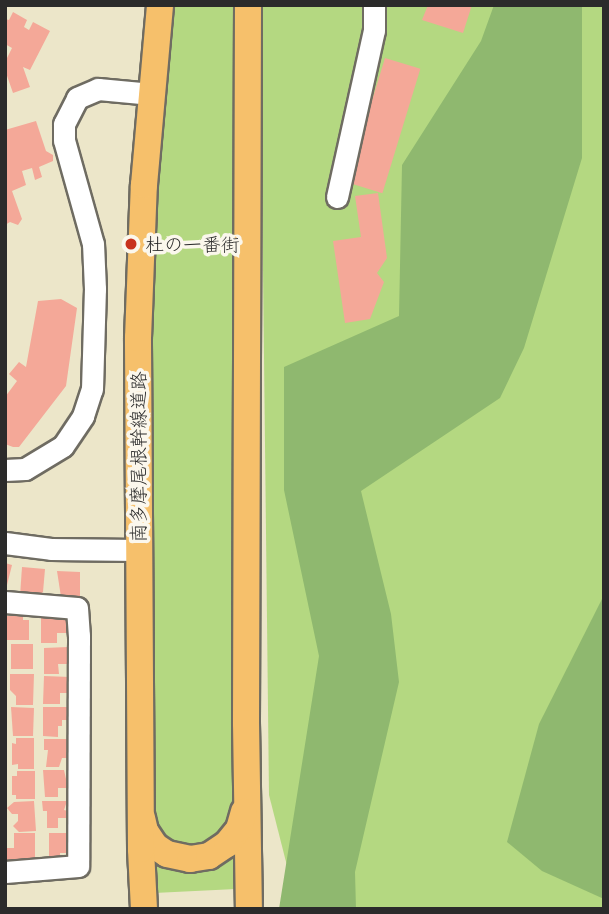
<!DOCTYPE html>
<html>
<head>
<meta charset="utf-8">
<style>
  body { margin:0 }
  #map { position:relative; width:609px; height:914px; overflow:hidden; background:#ece6c9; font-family:Mali,"Klee One",sans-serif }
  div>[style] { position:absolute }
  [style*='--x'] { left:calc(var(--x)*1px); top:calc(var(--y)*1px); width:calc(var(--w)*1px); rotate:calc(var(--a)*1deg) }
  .green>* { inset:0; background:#b4d881 }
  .forest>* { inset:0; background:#8fb86f }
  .building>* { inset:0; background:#f4a898; transform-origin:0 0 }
  .roads { filter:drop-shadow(2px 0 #6f6c62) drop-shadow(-2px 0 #6f6c62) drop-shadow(0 2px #6f6c62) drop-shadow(0 -2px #6f6c62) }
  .minor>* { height:21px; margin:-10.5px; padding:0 10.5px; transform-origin:10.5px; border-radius:10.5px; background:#fff }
  .major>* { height:26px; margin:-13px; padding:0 13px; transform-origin:13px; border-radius:13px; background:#f6c06b }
  .dots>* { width:19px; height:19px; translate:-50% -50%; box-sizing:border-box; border:4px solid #fbf7ec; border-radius:50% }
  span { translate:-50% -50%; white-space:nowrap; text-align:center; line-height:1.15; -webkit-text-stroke:7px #fbf7ec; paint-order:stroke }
  .poi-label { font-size:19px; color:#2b2b2b }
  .left { translate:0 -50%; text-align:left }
  .street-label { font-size:19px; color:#2b2b2b }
  .frame { position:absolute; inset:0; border:7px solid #2b2b2b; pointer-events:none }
</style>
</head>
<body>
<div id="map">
  <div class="green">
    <div style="clip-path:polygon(167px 5px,239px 5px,241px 18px,234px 804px,231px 820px,212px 844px,179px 848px,153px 828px,146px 333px)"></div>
    <div style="clip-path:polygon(260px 5px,604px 5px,604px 909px,298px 909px,269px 795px)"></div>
    <div style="clip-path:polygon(237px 838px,236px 889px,154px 893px,152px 852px)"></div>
  </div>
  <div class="forest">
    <div style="clip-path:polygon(494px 5px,582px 5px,582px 158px,524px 348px,500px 398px,361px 491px,391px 614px,399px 682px,355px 872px,356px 909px,279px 909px,319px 656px,284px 490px,284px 367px,399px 316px,402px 165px,481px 41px)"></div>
    <div style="clip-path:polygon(604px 595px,604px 899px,542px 871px,507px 842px,539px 724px)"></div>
  </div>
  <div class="building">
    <div style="clip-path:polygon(428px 5px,472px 5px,463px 33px,422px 20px)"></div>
    <div style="clip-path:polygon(13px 12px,27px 20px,24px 27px,29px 30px,33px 22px,50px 31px,30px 70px,23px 67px,30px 87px,13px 93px,5px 70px,5px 62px,12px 48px,5px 44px,5px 19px,9px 20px)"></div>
    <div style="left:385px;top:58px;width:37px;height:130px;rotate:17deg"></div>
    <div style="clip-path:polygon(36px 121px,46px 151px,53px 155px,53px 161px,39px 167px,42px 177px,35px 180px,32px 168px,22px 171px,26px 185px,12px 191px,22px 219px,18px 225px,10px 222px,5px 225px,5px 130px)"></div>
    <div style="clip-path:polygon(378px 193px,387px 258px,377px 273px,384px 282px,370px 319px,345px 323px,333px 241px,361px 237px,355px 196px)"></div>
    <div style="clip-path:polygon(61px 299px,77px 308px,66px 386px,19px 447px,13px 447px,5px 444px,5px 397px,17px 381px,9px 374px,19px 362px,26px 367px,38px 301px)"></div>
    <div style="clip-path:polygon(5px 563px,12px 565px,6px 589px,5px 589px)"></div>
    <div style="clip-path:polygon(22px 567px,45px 569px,43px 592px,37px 597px,20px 596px)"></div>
    <div style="clip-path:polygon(57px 571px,80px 572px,80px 597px,61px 597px)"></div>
    <div style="clip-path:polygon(5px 616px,23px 616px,23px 620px,29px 620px,29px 640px,5px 640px)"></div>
    <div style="clip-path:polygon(66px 616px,67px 633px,57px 633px,57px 643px,41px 643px,41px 617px)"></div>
    <div style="left:11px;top:644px;width:22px;height:25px"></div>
    <div style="clip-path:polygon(68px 647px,69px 664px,58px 664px,59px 674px,44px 674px,44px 648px)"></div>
    <div style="clip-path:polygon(10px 674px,34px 674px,33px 705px,16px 705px,16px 696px,10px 690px)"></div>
    <div style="clip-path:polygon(44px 676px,70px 677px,70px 693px,60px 693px,60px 704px,43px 704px)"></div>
    <div style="clip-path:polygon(11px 707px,34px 708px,33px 736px,13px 736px)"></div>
    <div style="clip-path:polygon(43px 707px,70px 707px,70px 720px,62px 720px,62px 726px,58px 726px,58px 737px,43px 736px)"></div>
    <div style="clip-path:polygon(16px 738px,34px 738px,34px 769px,18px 769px,18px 764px,12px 765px,12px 743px,16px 744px)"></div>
    <div style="clip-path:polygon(44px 739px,70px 739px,70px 758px,62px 758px,59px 767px,46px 767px,48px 750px,44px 750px)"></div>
    <div style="clip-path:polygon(43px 770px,64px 770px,68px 788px,58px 788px,58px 797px,45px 797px)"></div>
    <div style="clip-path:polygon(17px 771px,35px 771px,35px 799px,16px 799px,16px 795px,12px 795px,12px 776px,17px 776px)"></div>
    <div style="clip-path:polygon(34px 801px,36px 831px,19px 832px,13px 826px,18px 821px,18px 814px,12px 814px,7px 808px,14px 802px)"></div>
    <div style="clip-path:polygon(42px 801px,67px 801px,64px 810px,68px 811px,68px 818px,58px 818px,58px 828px,47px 828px,47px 811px,43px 811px)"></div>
    <div style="clip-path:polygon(14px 833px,35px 833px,35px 862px,7px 860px,7px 848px,14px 848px)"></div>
    <div style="clip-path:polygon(49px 833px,68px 833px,68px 853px,60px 853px,60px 859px,49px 859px)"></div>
  </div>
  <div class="roads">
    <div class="minor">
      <div style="--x:337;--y:197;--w:171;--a:-77.5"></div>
      <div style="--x:374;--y:30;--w:25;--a:-90"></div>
      <div style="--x:5;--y:470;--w:20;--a:-3"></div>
      <div style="--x:25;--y:469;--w:44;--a:-31.2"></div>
      <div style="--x:63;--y:446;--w:36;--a:-56"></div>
      <div style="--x:83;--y:416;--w:28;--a:-72"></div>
      <div style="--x:92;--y:389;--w:100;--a:-88.3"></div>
      <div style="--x:95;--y:289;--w:45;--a:-92.5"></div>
      <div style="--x:93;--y:244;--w:108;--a:-105.6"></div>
      <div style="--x:64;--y:140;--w:16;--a:-90"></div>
      <div style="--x:64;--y:124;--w:29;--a:-63"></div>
      <div style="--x:77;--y:98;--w:23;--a:-23"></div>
      <div style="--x:98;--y:89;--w:54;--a:5.3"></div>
      <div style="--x:5;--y:543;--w:46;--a:7.4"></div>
      <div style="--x:51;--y:549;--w:87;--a:0.7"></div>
      <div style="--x:5;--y:602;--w:72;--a:4.8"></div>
      <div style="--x:77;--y:608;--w:28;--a:86"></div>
      <div style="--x:79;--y:636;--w:230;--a:90.2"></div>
      <div style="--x:78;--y:866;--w:73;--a:175.3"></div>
    </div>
    <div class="major">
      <div style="--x:248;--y:5;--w:718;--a:90.16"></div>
      <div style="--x:246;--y:723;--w:186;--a:89.1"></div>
      <div style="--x:142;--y:818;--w:13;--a:77"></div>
      <div style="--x:145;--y:831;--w:18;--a:56"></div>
      <div style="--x:155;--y:846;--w:14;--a:34"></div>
      <div style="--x:167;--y:854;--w:24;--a:12"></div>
      <div style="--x:190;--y:859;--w:19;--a:-9"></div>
      <div style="--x:209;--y:856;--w:22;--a:-34"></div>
      <div style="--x:227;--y:844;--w:19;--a:-51"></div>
      <div style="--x:239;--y:829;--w:18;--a:-74"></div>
      <div style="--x:144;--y:909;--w:60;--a:-92.9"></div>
      <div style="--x:141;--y:849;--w:511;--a:-90.34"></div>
      <div style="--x:138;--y:338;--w:153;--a:-87.8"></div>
      <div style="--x:144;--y:185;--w:181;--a:-84.9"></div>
    </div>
  </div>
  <div class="dots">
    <div style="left:131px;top:244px;background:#c8321e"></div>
  </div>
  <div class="poi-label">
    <span class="left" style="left:145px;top:244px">杜の一番街</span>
  </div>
  <div class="street-label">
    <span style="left:138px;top:457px;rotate:-90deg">南多摩尾根幹線道路</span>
  </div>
  <div class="frame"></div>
</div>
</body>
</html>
